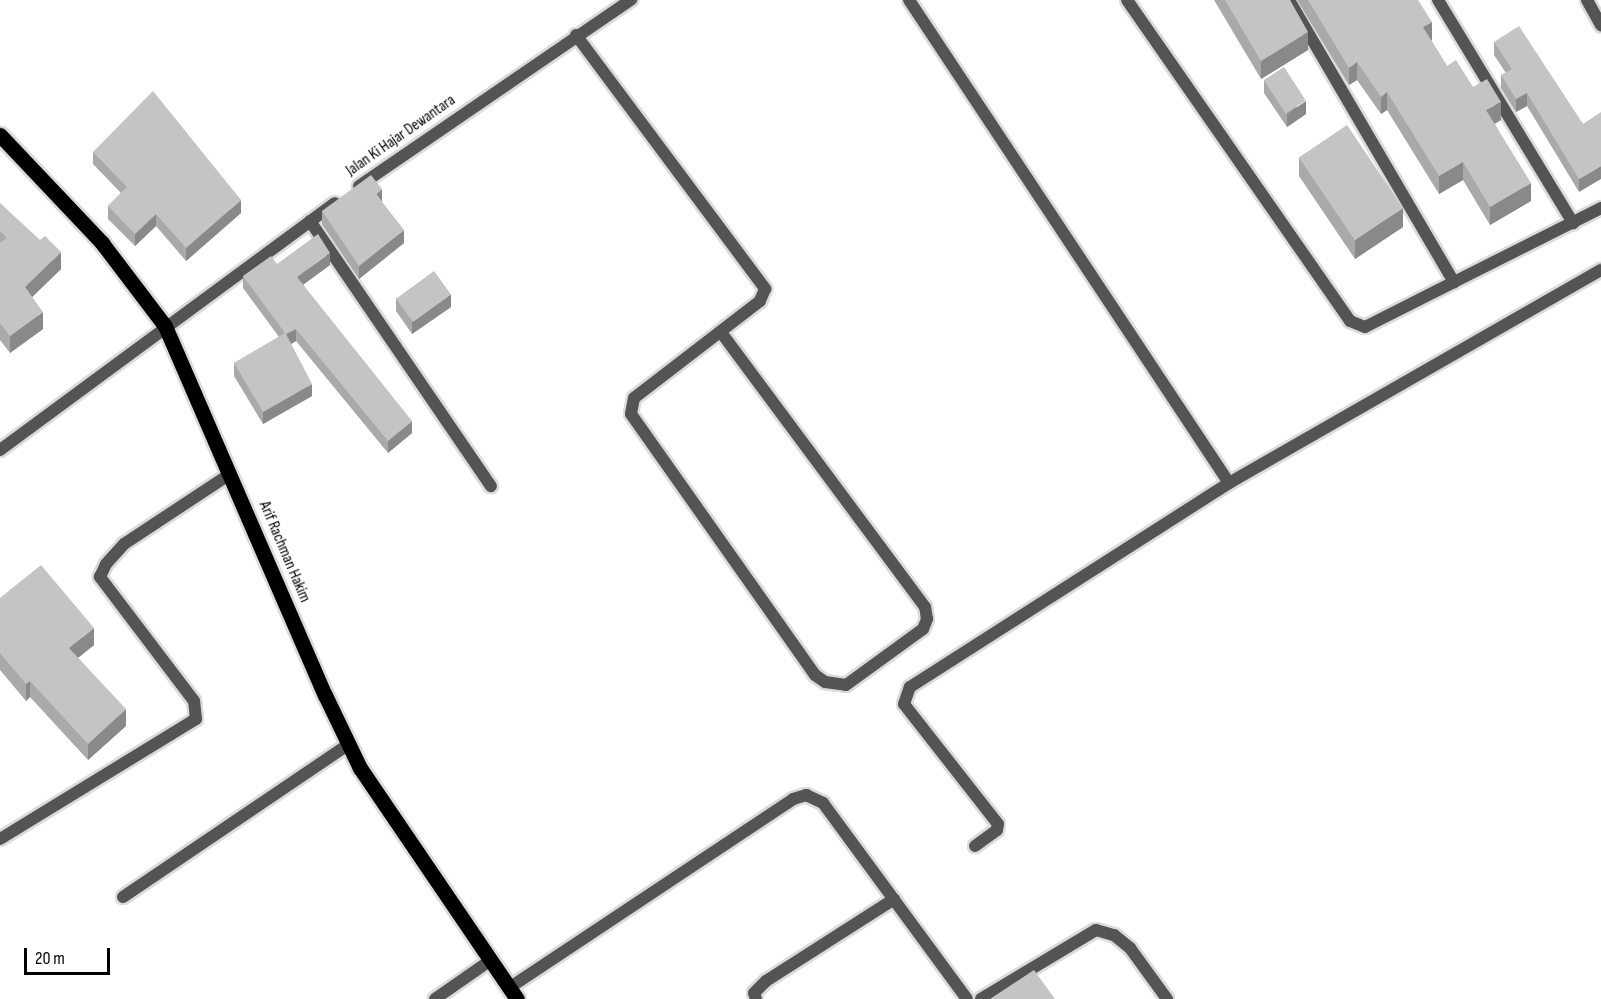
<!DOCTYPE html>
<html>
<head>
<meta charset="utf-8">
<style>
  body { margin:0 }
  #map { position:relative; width:1601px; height:999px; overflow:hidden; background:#fff; font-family:"Sofia Sans Condensed",sans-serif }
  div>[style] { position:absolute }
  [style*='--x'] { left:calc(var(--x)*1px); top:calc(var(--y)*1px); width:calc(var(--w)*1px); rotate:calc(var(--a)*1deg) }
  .roads { filter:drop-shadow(2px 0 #dbdbdb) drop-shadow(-2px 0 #dbdbdb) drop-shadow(0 2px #dbdbdb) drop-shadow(0 -2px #dbdbdb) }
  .service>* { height:12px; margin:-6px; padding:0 6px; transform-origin:6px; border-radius:6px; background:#545454 }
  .minor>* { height:12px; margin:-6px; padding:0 6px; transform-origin:6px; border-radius:6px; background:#545454 }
  .tertiary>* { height:12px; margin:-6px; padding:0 6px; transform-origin:6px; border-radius:6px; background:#545454 }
  .primary>* { height:15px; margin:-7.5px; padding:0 7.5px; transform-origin:7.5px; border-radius:7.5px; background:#000 }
  .wall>* { inset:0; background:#a9a9a9 }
  .shaded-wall>* { inset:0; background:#898989 }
  .building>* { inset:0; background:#c4c4c4; transform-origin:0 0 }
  span { translate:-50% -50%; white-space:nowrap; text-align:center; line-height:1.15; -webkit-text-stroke:4.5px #fff; paint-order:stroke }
  .street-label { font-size:16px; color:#000 }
  .scale { position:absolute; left:24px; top:948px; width:86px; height:27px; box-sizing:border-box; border:3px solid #000; border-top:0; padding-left:8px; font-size:18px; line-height:21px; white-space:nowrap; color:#000; -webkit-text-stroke:4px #fff; paint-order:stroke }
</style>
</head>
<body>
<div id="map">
  <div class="roads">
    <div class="service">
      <div style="--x:435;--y:999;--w:68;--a:-34.9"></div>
    </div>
    <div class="minor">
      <div style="--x:909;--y:0;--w:579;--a:56.47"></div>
      <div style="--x:1127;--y:0;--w:391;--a:55.2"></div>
      <div style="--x:1350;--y:321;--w:16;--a:22"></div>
      <div style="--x:1365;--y:327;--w:100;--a:-26.8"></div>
      <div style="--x:1289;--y:0;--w:327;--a:59.7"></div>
      <div style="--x:1454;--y:282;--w:165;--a:-26.7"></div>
      <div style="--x:1438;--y:0;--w:261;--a:58.8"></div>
      <div style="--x:1587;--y:0;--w:29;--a:61"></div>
      <div style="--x:576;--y:35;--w:317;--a:53.3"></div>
      <div style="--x:765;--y:289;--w:13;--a:113"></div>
      <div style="--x:760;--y:301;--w:159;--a:142.4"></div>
      <div style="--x:634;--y:398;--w:16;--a:101"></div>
      <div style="--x:631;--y:414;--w:319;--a:54.8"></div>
      <div style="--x:815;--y:675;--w:12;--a:35"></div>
      <div style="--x:825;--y:682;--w:21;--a:8"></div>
      <div style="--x:846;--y:685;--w:95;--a:-36"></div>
      <div style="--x:923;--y:629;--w:11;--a:-68"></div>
      <div style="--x:927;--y:619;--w:12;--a:-99"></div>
      <div style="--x:925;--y:607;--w:342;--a:-126.6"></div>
      <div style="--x:310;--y:221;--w:321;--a:55.7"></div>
      <div style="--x:0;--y:839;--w:230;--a:-31.5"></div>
      <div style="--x:196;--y:719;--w:18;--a:-96"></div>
      <div style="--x:194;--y:701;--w:156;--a:-127.2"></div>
      <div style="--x:100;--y:577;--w:14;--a:-65"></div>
      <div style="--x:106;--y:564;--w:27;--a:-48"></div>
      <div style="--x:124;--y:544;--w:127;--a:-33.4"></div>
      <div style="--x:975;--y:846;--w:27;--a:-36"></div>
      <div style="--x:997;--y:830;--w:6;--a:-81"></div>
      <div style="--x:998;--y:824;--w:152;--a:-128.1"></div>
      <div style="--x:904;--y:704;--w:18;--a:-71"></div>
      <div style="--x:910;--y:687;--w:379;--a:-32.6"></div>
      <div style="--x:1229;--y:483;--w:429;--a:-29.8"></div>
      <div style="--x:123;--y:897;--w:273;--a:-34.1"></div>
      <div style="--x:509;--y:988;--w:341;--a:-33.6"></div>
      <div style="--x:793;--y:799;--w:14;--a:-17"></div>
      <div style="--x:806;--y:795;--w:19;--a:25"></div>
      <div style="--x:823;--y:803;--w:243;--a:53.7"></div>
      <div style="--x:756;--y:999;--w:6;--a:-108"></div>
      <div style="--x:754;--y:993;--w:17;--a:-45"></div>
      <div style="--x:766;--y:981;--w:152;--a:-32.6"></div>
      <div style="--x:981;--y:999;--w:134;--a:-31"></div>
      <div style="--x:1096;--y:930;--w:19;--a:16"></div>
      <div style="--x:1114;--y:935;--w:21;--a:39"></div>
      <div style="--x:1130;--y:948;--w:63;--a:54"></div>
    </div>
    <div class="tertiary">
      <div style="--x:359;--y:186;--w:330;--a:-34.4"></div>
      <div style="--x:0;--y:450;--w:416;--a:-36.4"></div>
    </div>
    <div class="primary">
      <div style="--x:0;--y:135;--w:149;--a:46.6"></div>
      <div style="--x:102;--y:243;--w:104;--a:52.8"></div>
      <div style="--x:165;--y:326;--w:402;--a:66.6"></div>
      <div style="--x:325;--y:695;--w:81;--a:64.4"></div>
      <div style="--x:360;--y:768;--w:279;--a:55.8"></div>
    </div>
  </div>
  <div class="wall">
    <div style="clip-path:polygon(1214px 0,1290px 0,1308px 50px,1261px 79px)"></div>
    <div style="clip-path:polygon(1297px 0,1418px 0,1431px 40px,1447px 66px,1473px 87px,1501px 120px,1495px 124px,1531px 201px,1490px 225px,1463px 180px,1439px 194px,1387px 110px,1381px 114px,1357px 80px,1349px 85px)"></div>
    <div style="clip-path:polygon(1494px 42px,1583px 124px,1579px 192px,1527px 106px,1516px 112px,1501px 88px,1501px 75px,1506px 73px,1494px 55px)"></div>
    <div style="clip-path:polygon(1264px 80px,1306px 114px,1287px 127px,1264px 93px)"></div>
    <div style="clip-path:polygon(93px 152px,241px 213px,186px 261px,156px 226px,135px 246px,108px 219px,108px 206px,121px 193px,93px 164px)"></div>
    <div style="clip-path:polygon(1299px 157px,1403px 227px,1355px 259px,1299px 176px)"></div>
    <div style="clip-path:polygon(382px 202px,404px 243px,359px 279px,322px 224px,322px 211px)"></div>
    <div style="clip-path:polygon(0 203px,61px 269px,32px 297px,43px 329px,10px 353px,0 340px)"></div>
    <div style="clip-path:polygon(330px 265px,303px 285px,412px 433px,388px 453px,296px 341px,291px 344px,312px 396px,263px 424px,234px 376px,234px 363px,279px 337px,243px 288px,243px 276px)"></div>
    <div style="clip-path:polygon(396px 298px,451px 307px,412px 334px,396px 311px)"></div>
    <div style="clip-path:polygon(0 598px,94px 645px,78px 658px,126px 726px,88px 760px,30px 697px,26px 701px,0 670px)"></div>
  </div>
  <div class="shaded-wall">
    <div style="clip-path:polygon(1432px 22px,1432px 40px,1423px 45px,1423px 27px)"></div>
    <div style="clip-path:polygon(1308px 32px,1308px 50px,1261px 79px,1261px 61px)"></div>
    <div style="clip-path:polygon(1357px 62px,1357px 80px,1349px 85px,1349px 68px)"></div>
    <div style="clip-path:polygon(1387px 92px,1387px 110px,1381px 114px,1381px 97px)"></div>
    <div style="clip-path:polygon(1527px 93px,1527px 106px,1516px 112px,1516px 99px)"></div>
    <div style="clip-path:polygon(1306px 101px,1306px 114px,1287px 127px,1287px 114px)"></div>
    <div style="clip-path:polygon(1501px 102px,1501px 120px,1486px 128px,1486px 110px)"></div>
    <div style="clip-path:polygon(1463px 162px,1463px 180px,1439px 194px,1439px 176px)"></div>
    <div style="clip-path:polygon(1601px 166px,1601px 179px,1579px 192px,1579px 179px)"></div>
    <div style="clip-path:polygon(1531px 183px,1531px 201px,1490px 225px,1490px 207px)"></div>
    <div style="clip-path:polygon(382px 189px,382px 202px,376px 194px)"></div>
    <div style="clip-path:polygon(241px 200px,241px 213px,186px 261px,186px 248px)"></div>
    <div style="clip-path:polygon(1403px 208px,1403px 227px,1355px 259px,1355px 240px)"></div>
    <div style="clip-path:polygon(156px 214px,156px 226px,135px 246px,135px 234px)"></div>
    <div style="clip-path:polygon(404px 230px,404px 243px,359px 279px,359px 266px)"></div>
    <div style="clip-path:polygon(61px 252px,61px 269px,25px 304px,25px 287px)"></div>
    <div style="clip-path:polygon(330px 253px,330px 265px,297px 289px,297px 277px)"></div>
    <div style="clip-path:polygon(451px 294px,451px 307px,412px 334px,412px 321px)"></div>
    <div style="clip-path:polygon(43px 312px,43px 329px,10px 353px,10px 336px)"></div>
    <div style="clip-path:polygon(296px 329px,296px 341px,286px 347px,286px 334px)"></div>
    <div style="clip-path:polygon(312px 384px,312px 396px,263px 424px,263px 412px)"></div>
    <div style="clip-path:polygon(412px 421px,412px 433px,388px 453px,388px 441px)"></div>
    <div style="clip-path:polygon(94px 628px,94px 645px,69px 665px,69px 648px)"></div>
    <div style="clip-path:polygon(30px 681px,30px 697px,26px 701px,26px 684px)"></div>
    <div style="clip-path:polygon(126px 709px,126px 726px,88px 760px,88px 744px)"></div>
  </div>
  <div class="building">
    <div style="clip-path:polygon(1225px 0,1290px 0,1308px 32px,1261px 61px)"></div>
    <div style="clip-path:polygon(1308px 0,1418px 0,1432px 22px,1423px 27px,1447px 66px,1456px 60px,1473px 87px,1487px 79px,1501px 102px,1486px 110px,1531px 183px,1490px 207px,1463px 162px,1439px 176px,1387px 92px,1381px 97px,1357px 62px,1349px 68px)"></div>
    <div style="clip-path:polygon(1519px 26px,1583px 124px,1601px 112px,1601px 166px,1579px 179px,1527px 93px,1516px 99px,1501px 75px,1512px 69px,1494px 42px)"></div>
    <div style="left:1284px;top:67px;width:40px;height:24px;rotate:57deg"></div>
    <div style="clip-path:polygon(153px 91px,241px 200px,186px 248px,156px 214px,135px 234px,108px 206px,127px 187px,93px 152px)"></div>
    <div style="left:1347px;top:125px;width:100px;height:58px;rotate:56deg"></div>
    <div style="clip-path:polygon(371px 175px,382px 189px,376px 194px,404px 230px,359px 266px,322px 211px)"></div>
    <div style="clip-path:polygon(0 203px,40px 240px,45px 236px,61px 252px,25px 287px,43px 312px,10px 336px,0 323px,0 243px,7px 238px,0 231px)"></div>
    <div style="clip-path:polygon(318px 234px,330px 253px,297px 277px,412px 421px,388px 441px,296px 329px,286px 334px,312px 384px,263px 412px,234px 363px,285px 333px,243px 276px,271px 256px,277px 264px)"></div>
    <div style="left:434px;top:271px;width:29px;height:47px;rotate:54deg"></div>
    <div style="clip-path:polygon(41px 565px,94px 628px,69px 648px,126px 709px,88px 744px,30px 681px,26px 684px,0 653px,0 598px)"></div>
    <div style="clip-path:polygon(1034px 970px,1055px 999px,990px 999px)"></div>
  </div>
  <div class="street-label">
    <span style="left:401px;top:136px;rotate:-35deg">Jalan Ki Hajar Dewantara</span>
    <span style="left:284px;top:552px;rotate:67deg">Arif Rachman Hakim</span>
  </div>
  <div class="scale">20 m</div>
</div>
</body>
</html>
